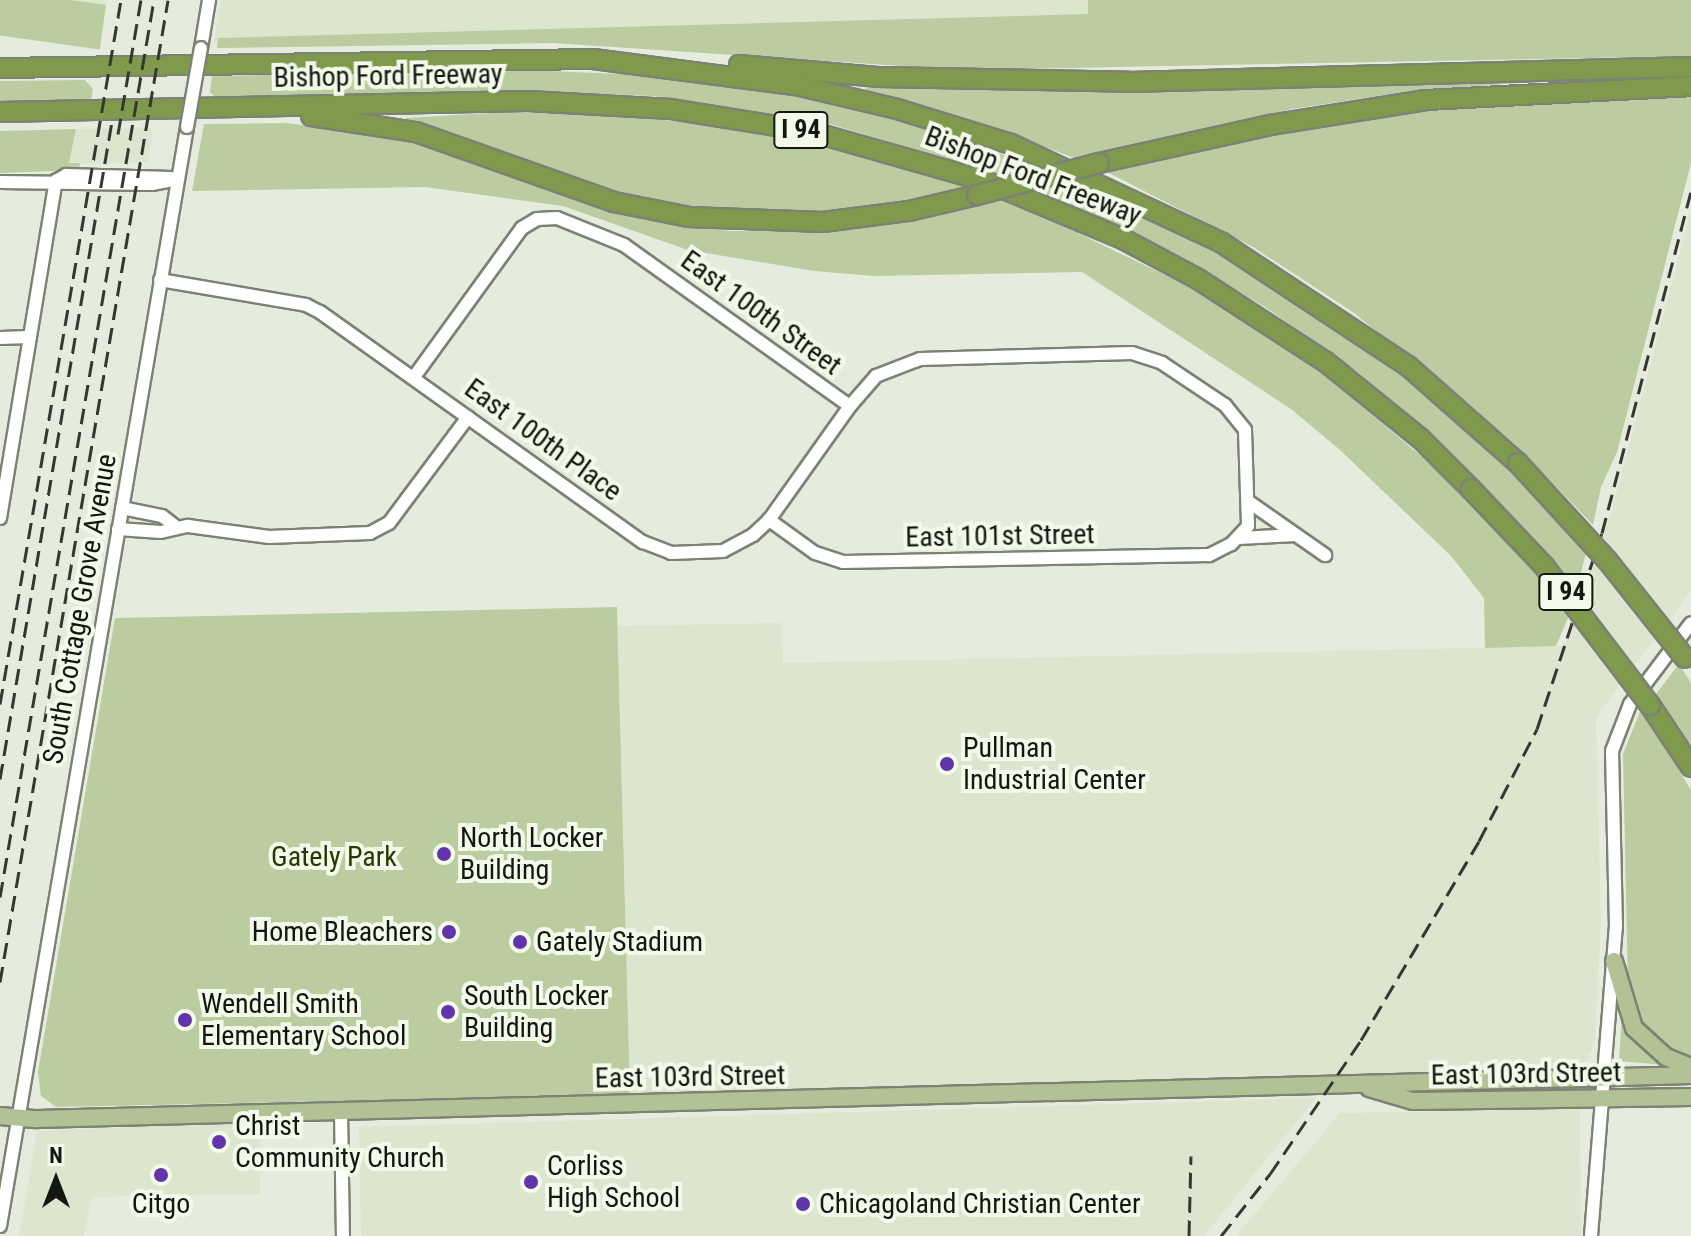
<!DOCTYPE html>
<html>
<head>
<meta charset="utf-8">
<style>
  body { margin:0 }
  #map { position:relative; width:1691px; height:1236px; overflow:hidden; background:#e6ecdd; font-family:"Roboto Condensed",sans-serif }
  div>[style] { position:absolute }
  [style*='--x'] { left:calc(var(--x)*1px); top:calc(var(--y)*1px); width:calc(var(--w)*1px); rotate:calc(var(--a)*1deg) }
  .built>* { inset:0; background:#dce5ce }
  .green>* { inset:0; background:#bbcca0; transform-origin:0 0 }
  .roads { filter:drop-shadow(2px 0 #7c8274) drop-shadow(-2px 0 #7c8274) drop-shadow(0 2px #7c8274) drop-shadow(0 -2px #7c8274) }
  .minor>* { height:12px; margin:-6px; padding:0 6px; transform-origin:6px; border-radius:6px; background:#fff }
  .major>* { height:16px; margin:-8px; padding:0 8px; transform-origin:8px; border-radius:8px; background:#b3c294 }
  .highway>* { height:18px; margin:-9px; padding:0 9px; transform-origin:9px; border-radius:9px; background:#809a4d }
  .rail>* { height:3px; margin-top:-1.5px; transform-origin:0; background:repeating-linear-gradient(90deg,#353831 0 16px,transparent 0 24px) }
  .bridges { filter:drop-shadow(2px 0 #7c8274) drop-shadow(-2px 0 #7c8274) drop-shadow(0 2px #7c8274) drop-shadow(0 -2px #7c8274) }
  .minor-bridge>* { height:12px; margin:-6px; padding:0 6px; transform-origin:6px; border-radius:6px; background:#fff }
  .highway-bridge>* { height:18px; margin:-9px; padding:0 9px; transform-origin:9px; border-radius:9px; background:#809a4d }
  .dots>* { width:22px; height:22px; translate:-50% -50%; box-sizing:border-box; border:4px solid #f3faea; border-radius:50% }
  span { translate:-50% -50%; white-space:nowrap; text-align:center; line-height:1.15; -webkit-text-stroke:8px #f3faea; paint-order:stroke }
  .shield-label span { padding:2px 6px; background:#f3faea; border:2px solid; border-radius:6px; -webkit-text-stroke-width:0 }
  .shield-label { font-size:26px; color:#141610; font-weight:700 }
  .street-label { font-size:28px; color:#141610 }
  .poi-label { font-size:28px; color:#141610 }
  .left { translate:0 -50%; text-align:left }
  .right { translate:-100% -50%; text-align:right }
  .park-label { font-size:28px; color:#293801 }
  .north { position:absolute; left:16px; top:1140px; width:80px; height:80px; -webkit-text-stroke:6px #f3faea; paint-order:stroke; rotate:0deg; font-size:22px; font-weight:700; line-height:32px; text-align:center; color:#141610 }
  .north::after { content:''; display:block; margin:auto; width:28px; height:36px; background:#141610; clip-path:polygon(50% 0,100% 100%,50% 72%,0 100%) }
</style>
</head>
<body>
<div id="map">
  <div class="built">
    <div style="clip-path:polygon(0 0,107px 0,106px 5px,0 7px)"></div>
    <div style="clip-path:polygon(221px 0,1088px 0,1088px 14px,218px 38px,213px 48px)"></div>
    <div style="clip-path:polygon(153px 128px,148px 162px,69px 164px,76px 129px)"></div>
    <div style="clip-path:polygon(1691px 210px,1691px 591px,1596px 717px,1601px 920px,1595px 1039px,1588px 1060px,1569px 1068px,1345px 1079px,630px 1095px,618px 626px,781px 623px,783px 663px,1564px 646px,1612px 510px)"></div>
    <div style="clip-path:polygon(1316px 1098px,1204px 1236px,361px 1236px,359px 1127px)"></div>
    <div style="clip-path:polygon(1580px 1109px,1581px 1236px,1236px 1236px,1340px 1113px)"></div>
    <div style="clip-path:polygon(259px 1122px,260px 1194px,92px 1197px,84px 1236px,19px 1236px,37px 1131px)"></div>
  </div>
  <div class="green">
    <div style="clip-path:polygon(1088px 0,1691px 0,1691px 56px,963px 70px,553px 43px,217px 48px,218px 38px,1088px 14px)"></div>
    <div style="left:106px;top:5px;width:45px;height:106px;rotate:98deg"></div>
    <div style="clip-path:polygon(525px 70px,647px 75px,783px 93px,910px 123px,1042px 168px,1006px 177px,830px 124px,653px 96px,517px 91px,215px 97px,210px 92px,212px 76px)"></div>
    <div style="clip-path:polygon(85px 80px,93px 89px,91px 100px,0 102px,0 81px)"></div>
    <div style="clip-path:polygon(867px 82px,993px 89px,1533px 82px,1410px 91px,1292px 109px,1077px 159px,987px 125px,865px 90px)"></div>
    <div style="clip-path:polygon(1691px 97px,1691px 163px,1617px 452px,1601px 487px,1593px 525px,1516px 445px,1354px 313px,1253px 247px,1107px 172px,1233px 140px,1377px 115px,1463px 105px)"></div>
    <div style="clip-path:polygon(507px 112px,620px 115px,736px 128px,831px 146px,969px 187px,894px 205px,821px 214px,698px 210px,620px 195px,407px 123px,406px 118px)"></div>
    <div style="clip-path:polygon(288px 123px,418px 142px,619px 211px,729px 231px,851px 230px,1001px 199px,1030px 210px,1194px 289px,1321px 372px,1439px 471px,1528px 561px,1570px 613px,1556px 646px,1485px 648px,1484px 598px,1451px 556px,1340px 450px,1291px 409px,1082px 272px,873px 276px,814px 271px,688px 250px,563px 206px,425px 187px,192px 191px,204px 124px)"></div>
    <div style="clip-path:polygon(76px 129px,69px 163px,80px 163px,79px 170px,0 173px,0 131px)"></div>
    <div style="clip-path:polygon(1074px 181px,1217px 250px,1374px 353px,1426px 394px,1518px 476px,1587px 550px,1577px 587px,1494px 497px,1360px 374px,1265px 307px,1171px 252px,1036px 190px)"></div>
    <div style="clip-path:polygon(617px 607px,630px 1095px,56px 1107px,41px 1096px,38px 1072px,115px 618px)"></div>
    <div style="clip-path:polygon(1679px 664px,1691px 683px,1691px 750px,1656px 694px)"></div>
    <div style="clip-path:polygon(1641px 709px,1691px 790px,1691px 1059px,1678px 1057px,1644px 1033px,1628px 989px,1623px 754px)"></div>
    <div style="clip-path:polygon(1622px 1015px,1624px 1016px,1664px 1065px,1619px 1061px)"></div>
  </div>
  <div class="roads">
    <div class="minor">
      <div style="--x:201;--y:48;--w:49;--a:-80.5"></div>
      <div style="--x:56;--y:181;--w:12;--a:-31"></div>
      <div style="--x:66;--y:175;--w:105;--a:1.6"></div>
      <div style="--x:0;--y:182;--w:152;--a:0.8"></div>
      <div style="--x:152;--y:184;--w:26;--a:-11"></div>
      <div style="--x:160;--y:280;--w:148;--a:9.7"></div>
      <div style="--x:306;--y:305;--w:16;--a:27"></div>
      <div style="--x:320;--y:312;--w:397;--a:35.5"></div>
      <div style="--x:643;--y:542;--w:30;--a:21"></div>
      <div style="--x:671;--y:553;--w:52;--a:-2.2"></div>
      <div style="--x:723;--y:551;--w:34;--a:-28"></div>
      <div style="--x:753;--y:535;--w:22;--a:-43"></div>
      <div style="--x:769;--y:520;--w:140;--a:-54.6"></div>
      <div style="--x:0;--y:338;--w:30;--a:-2"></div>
      <div style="--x:414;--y:377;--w:184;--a:-54.1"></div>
      <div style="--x:522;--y:228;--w:17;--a:-31"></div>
      <div style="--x:537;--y:219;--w:20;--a:-3"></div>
      <div style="--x:557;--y:218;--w:72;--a:21.9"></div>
      <div style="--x:624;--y:245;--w:277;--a:35.5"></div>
      <div style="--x:850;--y:406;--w:40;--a:-49"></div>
      <div style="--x:876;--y:376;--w:47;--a:-21.1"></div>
      <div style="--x:920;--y:359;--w:212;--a:-1.6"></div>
      <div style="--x:1132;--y:353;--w:32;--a:18"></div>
      <div style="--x:1162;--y:363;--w:76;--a:33.7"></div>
      <div style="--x:1225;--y:405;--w:32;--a:51"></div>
      <div style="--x:1245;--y:430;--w:96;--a:88.2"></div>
      <div style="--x:1248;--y:526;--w:25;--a:133"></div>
      <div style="--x:1231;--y:544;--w:25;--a:153"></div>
      <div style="--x:1209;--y:555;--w:366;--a:178.9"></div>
      <div style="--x:843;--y:562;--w:29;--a:-162"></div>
      <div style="--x:815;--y:553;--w:57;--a:-144.3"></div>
      <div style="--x:1249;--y:502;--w:93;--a:34.9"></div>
      <div style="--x:122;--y:508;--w:41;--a:11.3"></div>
      <div style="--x:162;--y:516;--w:16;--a:38"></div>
      <div style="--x:0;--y:518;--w:342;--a:-80.6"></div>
      <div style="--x:118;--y:529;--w:43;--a:4"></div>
      <div style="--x:161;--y:532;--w:28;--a:-13"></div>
      <div style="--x:188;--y:526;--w:82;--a:7.7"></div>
      <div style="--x:269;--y:537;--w:101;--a:-2.3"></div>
      <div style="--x:370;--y:533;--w:21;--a:-28"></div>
      <div style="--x:389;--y:523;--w:132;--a:-53.3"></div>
      <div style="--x:1239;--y:538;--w:57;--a:-3"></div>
      <div style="--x:341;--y:1112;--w:124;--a:89.1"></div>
      <div style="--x:0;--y:1226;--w:1115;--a:-80.34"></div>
      <div style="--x:1591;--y:1236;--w:310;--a:-85.4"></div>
      <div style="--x:1616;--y:927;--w:176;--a:-91.3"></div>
      <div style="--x:1612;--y:751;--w:50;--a:-69"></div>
      <div style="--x:1630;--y:704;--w:101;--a:-53"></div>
    </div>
    <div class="major">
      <div style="--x:1614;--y:961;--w:70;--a:73.4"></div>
      <div style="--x:1634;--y:1028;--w:43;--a:42.2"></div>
      <div style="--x:1666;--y:1057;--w:27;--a:22"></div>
      <div style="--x:1369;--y:1088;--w:46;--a:16.5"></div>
      <div style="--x:1413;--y:1101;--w:278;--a:-0.8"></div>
      <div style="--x:0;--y:1116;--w:37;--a:5"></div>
      <div style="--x:37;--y:1119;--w:1655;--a:-1.52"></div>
    </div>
    <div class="highway">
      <div style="--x:739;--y:65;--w:142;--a:4.9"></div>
      <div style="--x:880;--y:77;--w:250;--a:1.1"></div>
      <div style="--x:1130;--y:82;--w:561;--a:-1.53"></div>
      <div style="--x:0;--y:68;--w:593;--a:-0.87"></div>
      <div style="--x:593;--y:59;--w:209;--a:7.4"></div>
      <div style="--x:800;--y:86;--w:100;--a:13.3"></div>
      <div style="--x:897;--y:109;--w:119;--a:17.1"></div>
      <div style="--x:1011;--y:144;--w:233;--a:25.1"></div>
      <div style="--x:1222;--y:243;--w:223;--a:33.5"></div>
      <div style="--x:1408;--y:366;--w:147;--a:41.4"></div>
      <div style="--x:0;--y:112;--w:528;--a:-1.19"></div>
      <div style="--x:528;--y:101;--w:143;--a:3.2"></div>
      <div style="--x:671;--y:109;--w:144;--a:9.2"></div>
      <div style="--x:813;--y:132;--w:179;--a:15.9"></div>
      <div style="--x:985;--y:181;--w:150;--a:22.8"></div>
      <div style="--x:1123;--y:239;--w:85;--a:28.1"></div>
      <div style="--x:1198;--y:279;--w:153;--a:33"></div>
      <div style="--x:1326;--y:362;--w:121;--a:39"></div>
      <div style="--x:1420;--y:438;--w:72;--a:45"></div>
      <div style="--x:311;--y:116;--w:106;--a:8.7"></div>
      <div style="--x:416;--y:132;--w:210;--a:19.5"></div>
      <div style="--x:614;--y:202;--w:76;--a:11.3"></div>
      <div style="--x:689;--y:217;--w:134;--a:2.1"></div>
      <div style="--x:823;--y:222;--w:87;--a:-7.3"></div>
      <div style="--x:909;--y:211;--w:70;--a:-13.2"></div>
      <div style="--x:1099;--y:163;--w:175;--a:-12.5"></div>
      <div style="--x:1270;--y:125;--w:158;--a:-9.1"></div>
      <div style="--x:1426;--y:100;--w:265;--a:-3"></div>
      <div style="--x:1650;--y:705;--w:74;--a:56.5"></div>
    </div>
  </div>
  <div class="rail">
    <div style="--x:118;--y:134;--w:136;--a:-80.3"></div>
    <div style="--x:0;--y:704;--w:714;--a:-80.25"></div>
    <div style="--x:0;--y:779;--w:667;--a:-80.34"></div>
    <div style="--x:0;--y:897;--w:910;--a:-80.26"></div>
    <div style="--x:0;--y:982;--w:996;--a:-80.29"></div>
    <div style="--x:1189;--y:1236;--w:80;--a:-88.6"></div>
    <div style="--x:1221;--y:1236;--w:79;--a:-51.7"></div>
    <div style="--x:1270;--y:1174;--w:162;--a:-55.8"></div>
    <div style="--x:1361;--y:1040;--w:231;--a:-59.3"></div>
    <div style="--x:1479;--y:841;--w:126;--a:-62.6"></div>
    <div style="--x:1537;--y:729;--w:206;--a:-71.7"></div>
    <div style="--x:1602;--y:533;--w:352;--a:-75.4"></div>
  </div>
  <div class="bridges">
    <div class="minor-bridge">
      <div style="--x:187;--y:127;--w:80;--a:-80"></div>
    </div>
    <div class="highway-bridge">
      <div style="--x:977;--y:195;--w:126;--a:-14.7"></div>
      <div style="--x:1518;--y:463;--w:132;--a:47.5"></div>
      <div style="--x:1607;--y:560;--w:125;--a:51.5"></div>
      <div style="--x:1471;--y:489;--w:106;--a:46.5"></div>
      <div style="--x:1544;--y:566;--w:175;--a:52.7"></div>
    </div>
  </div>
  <div class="dots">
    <div style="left:947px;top:764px;background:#6234ac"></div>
    <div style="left:444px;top:854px;background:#6234ac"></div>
    <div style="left:449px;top:932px;background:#6234ac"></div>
    <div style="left:520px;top:942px;background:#6234ac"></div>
    <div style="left:448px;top:1012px;background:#6234ac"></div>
    <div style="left:185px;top:1020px;background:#6234ac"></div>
    <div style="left:219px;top:1142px;background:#6234ac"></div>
    <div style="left:161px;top:1175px;background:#6234ac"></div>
    <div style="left:531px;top:1182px;background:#6234ac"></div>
    <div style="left:803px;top:1204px;background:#6234ac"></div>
  </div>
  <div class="shield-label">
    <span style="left:801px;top:130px">I 94</span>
    <span style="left:1566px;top:592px">I 94</span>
  </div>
  <div class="street-label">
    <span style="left:388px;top:76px;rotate:-1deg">Bishop Ford Freeway</span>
    <span style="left:1033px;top:176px;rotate:21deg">Bishop Ford Freeway</span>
    <span style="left:761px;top:313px;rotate:36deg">East 100th Street</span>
    <span style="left:543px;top:440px;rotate:36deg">East 100th Place</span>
    <span style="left:1000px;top:536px;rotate:-1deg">East 101st Street</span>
    <span style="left:80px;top:609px;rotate:-80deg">South Cottage Grove Avenue</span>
    <span style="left:1526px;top:1074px;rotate:-1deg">East 103rd Street</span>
    <span style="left:690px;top:1077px;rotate:-1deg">East 103rd Street</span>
  </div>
  <div class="poi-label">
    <span class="left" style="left:963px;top:764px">Pullman<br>Industrial Center</span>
    <span class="left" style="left:460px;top:854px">North Locker<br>Building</span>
    <span class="right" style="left:433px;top:932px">Home Bleachers</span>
    <span class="left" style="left:536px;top:942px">Gately Stadium</span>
    <span class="left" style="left:464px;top:1012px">South Locker<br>Building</span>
    <span class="left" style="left:201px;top:1020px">Wendell Smith<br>Elementary School</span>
    <span class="left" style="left:235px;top:1142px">Christ<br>Community Church</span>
    <span class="left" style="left:547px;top:1182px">Corliss<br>High School</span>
    <span style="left:161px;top:1204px">Citgo</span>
    <span class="left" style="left:819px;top:1204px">Chicagoland Christian Center</span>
  </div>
  <div class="park-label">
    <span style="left:334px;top:857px">Gately Park</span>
  </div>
  <div class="north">N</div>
</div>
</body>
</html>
